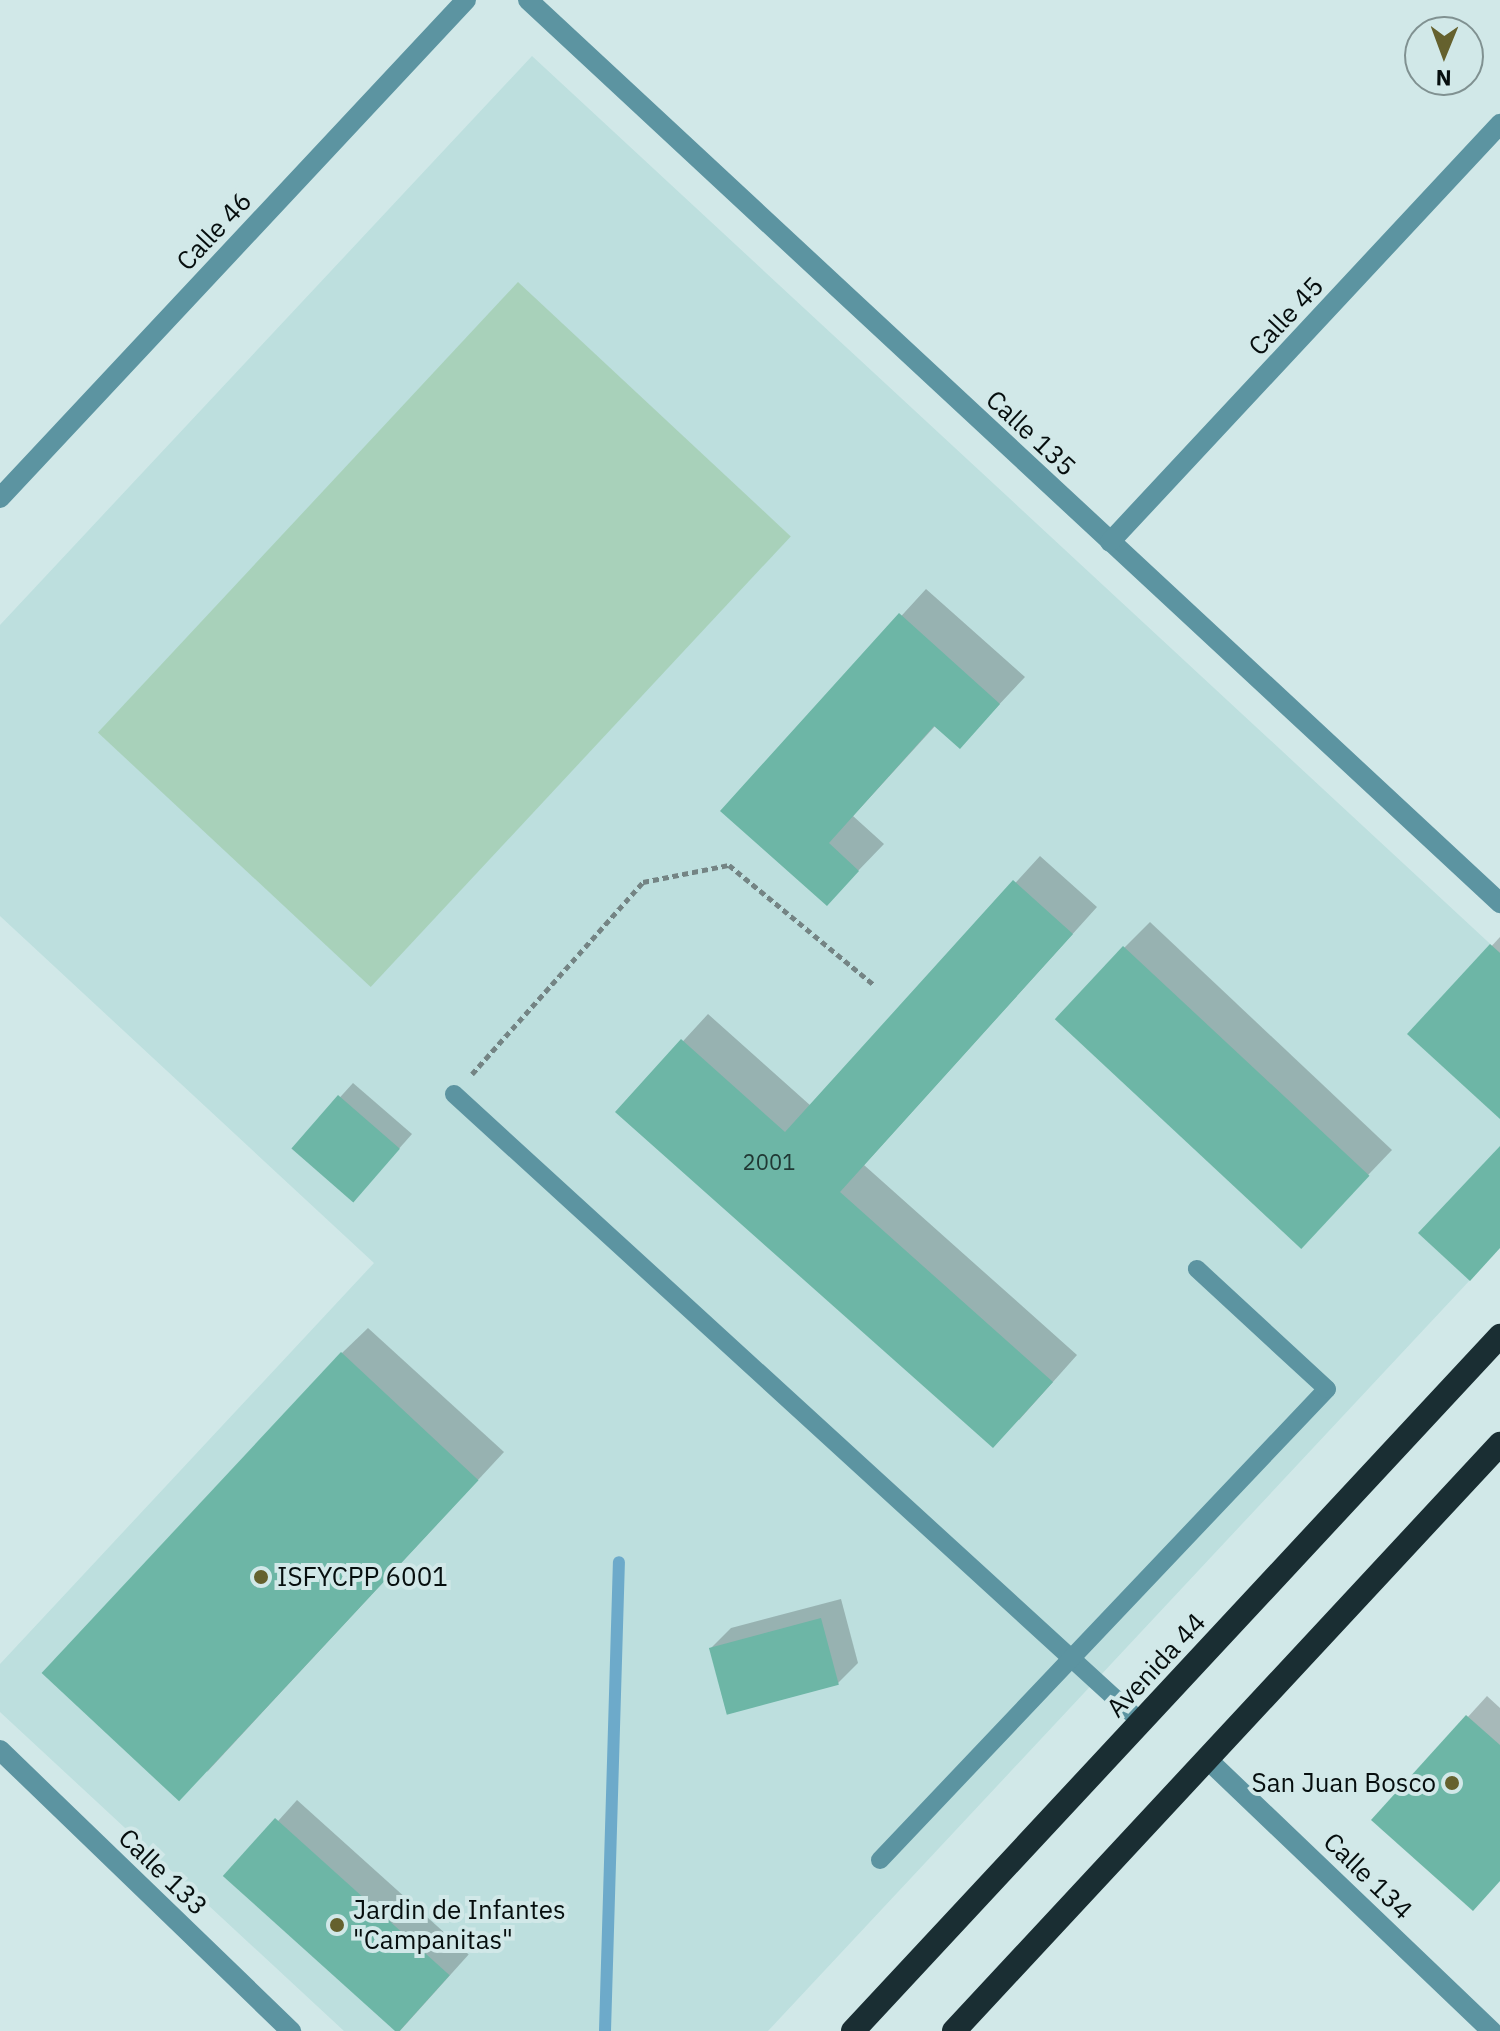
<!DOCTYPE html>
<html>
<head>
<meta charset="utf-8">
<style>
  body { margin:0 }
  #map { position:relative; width:1500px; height:2031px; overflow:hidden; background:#d1e8e8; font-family:"IBM Plex Sans",sans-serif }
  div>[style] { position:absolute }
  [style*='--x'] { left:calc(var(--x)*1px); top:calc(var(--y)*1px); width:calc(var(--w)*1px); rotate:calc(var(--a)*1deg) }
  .built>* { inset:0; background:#bddfde }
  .green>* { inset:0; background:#a8d1ba; transform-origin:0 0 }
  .shadow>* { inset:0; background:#0003; transform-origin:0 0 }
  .stream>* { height:12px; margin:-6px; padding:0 6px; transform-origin:6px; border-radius:6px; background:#6daaca }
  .building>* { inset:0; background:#6db6a6; transform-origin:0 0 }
  .path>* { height:5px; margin-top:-2.5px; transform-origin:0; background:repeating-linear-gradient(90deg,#748484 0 6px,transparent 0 10px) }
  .lane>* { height:18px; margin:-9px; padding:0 9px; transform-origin:9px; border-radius:9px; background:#5c94a1 }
  .street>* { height:20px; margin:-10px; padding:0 10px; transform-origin:10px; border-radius:10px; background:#5c94a1 }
  .highway>* { height:24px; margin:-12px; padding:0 12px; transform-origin:12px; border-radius:12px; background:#1a2e33 }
  .dots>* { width:22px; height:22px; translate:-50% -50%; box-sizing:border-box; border:4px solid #d1e8e8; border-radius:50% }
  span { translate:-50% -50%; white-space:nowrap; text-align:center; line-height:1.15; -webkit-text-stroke:8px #d1e8e8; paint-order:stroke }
  .number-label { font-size:22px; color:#203834 }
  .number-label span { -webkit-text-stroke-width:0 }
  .street-label { font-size:26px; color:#060e0e }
  .poi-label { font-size:26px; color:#060e0e }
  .left { translate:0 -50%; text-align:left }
  .right { translate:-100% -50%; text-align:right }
  .north { position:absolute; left:1404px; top:16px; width:80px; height:80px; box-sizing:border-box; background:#d1e8e8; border:2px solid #809191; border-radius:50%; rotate:181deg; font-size:22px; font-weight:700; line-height:32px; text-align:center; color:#060e0e }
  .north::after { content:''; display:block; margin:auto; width:28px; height:36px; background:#65612e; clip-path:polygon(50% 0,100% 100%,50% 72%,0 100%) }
</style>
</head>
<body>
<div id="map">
  <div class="built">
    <div style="clip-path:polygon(532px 56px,1500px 953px,1500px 1248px,768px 2031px,344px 2031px,0 1712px,0 1664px,374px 1263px,0 916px,0 625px)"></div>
  </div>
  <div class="green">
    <div style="left:518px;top:282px;width:373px;height:616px;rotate:43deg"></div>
  </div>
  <div class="shadow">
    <div style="clip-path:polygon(926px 589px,1025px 677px,960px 746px,936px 725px,853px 816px,884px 844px,827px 903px,723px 811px)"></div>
    <div style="clip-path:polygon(1040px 856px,1097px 907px,864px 1165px,1077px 1355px,1019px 1420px,618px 1112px,708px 1014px,811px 1106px)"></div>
    <div style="clip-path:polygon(1150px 922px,1392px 1150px,1324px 1221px,1124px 948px)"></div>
    <div style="clip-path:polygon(1500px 937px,1500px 1116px,1410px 1034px)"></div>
    <div style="clip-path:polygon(353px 1083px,412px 1134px,366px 1186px,294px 1148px)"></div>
    <div style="clip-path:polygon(368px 1328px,504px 1452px,207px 1772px,342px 1353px)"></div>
    <div style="clip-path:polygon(841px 1599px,858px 1663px,838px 1683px,711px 1648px,731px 1628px)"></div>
    <div style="clip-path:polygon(1487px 1696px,1500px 1708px,1500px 1880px,1374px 1820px)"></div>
    <div style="left:297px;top:1800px;width:231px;height:104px;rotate:42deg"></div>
  </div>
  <div class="stream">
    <div style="--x:605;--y:2031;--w:469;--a:-88.3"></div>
  </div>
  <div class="building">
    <div style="clip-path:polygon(899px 613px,1000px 704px,960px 749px,934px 726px,829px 843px,859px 871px,827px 906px,720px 811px)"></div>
    <div style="clip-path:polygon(1013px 880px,1073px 934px,840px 1192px,1053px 1382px,993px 1448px,615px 1112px,681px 1039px,785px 1132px)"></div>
    <div style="clip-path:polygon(1490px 944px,1500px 953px,1500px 1119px,1407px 1034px)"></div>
    <div style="left:1123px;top:946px;width:337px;height:100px;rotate:43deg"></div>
    <div style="left:338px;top:1095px;width:82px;height:71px;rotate:41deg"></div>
    <div style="clip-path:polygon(1500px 1146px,1500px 1248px,1470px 1281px,1418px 1233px)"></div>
    <div style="left:341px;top:1352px;width:188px;height:439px;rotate:43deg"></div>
    <div style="left:821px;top:1618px;width:69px;height:116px;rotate:75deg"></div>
    <div style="clip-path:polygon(1466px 1715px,1500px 1745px,1500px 1881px,1473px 1911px,1371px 1820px)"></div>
    <div style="left:275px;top:1818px;width:235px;height:78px;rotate:42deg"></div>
  </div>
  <div class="path">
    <div style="--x:472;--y:1074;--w:257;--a:-48.3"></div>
    <div style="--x:643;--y:882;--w:88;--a:-11.2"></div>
    <div style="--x:729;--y:865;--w:187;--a:39.6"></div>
  </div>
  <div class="lane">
    <div style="--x:454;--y:1094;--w:931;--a:42.43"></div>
    <div style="--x:880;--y:1860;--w:649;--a:-46.5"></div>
    <div style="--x:1327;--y:1389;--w:177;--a:-137.3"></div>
  </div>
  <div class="street">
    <div style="--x:528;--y:0;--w:1327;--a:42.89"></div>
    <div style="--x:0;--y:498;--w:682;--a:-46.9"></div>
    <div style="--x:1110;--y:542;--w:572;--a:-46.98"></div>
    <div style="--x:0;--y:1750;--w:405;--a:44"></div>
    <div style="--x:1207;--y:1759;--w:394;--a:43.7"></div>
  </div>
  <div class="highway">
    <div style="--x:853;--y:2031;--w:950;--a:-47.05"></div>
    <div style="--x:954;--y:2031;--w:802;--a:-47.07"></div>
  </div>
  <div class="dots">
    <div style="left:261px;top:1577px;background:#65612e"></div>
    <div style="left:1452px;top:1783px;background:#65612e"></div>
    <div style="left:337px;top:1925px;background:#65612e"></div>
  </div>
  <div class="number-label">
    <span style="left:769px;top:1162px">2001</span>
  </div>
  <div class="street-label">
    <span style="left:214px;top:231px;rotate:-47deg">Calle 46</span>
    <span style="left:1286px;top:316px;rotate:-47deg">Calle 45</span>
    <span style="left:1031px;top:433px;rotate:43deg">Calle 135</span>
    <span style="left:1156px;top:1665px;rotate:-47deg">Avenida 44</span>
    <span style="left:163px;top:1872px;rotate:44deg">Calle 133</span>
    <span style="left:1368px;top:1876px;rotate:44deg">Calle 134</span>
  </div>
  <div class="poi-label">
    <span class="left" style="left:277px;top:1577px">ISFYCPP 6001</span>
    <span class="right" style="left:1436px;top:1783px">San Juan Bosco</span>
    <span class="left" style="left:353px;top:1925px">Jardin de Infantes<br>"Campanitas"</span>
  </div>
  <div class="north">N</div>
</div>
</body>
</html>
